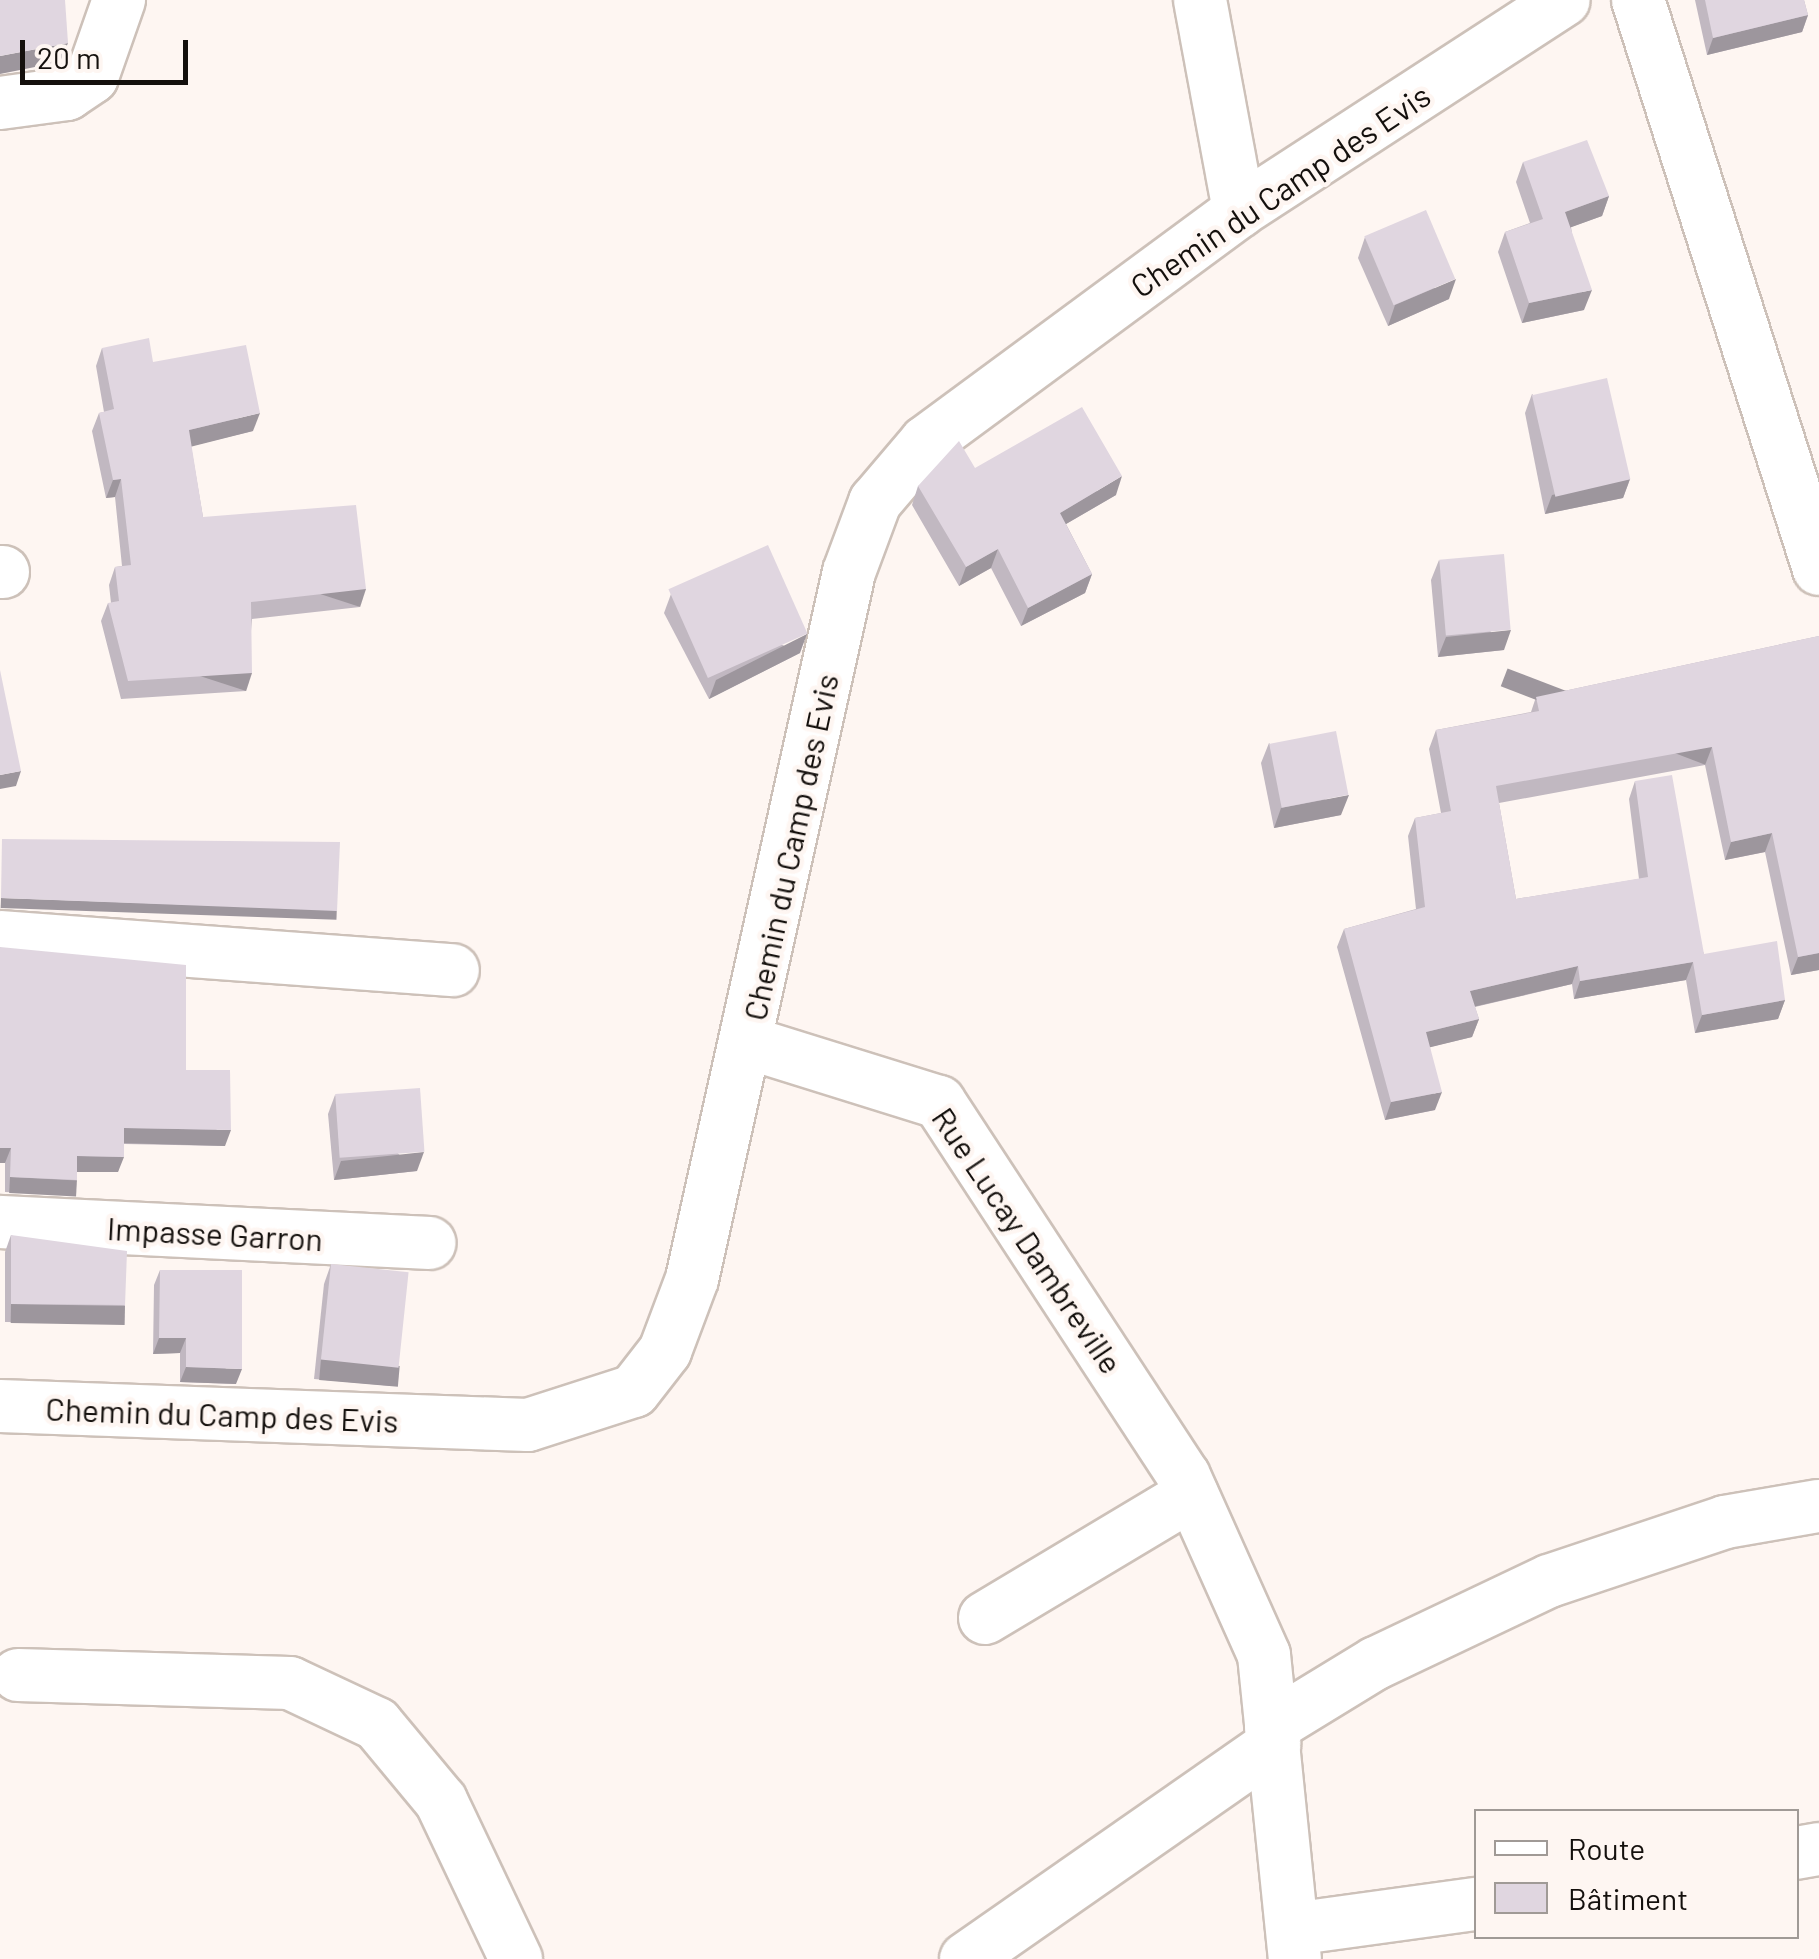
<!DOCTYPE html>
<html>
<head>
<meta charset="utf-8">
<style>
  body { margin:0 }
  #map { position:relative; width:1819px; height:1959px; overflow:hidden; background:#fef6f2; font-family:Barlow,sans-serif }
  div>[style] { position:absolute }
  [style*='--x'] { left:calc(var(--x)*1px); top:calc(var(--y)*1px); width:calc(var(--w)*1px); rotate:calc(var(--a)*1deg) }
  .roads { filter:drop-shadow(2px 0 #cdc1b9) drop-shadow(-2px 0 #cdc1b9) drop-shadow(0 2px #cdc1b9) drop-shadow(0 -2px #cdc1b9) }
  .street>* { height:52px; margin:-26px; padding:0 26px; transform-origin:26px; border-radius:26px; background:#fff }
  .wall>* { inset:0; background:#c1b8c1 }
  .shaded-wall>* { inset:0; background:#9d969d; transform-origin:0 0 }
  .building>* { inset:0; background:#e0d6e0; transform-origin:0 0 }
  span { translate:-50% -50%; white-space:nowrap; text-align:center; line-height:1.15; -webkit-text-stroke:9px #fef6f2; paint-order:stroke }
  .street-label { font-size:32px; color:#14100d }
  .legend { position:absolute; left:1474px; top:1809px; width:325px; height:130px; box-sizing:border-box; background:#fef6f2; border:2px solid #a09a96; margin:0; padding:12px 18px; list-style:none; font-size:30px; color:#14100d }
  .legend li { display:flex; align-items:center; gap:20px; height:50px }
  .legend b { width:50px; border:2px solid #a09a96 }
  .scale { position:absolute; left:20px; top:40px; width:168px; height:45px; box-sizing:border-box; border:5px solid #14100d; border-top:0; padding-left:12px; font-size:30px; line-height:35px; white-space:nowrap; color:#14100d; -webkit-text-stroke:8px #fef6f2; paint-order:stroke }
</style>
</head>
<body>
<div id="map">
  <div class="roads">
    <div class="street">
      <div style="--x:1200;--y:0;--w:215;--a:79.5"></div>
      <div style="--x:1638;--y:0;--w:597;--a:72.35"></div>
      <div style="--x:0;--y:103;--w:68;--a:-7.7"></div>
      <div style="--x:67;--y:94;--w:30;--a:-34"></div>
      <div style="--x:92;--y:77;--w:82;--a:-70.7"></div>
      <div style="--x:0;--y:572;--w:3;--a:0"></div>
      <div style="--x:0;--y:937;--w:454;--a:4.2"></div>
      <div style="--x:749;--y:1043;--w:199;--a:17.3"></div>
      <div style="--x:939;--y:1102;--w:447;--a:56.8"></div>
      <div style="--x:1184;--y:1476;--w:196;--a:65.9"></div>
      <div style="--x:1264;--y:1655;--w:306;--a:84.2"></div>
      <div style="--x:0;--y:1222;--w:430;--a:2.8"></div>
      <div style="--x:0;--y:1406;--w:528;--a:2.06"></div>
      <div style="--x:528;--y:1425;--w:111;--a:-17.8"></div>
      <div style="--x:634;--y:1391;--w:51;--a:-52.2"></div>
      <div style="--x:665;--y:1351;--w:77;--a:-69.4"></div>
      <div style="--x:692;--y:1279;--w:724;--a:-77.48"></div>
      <div style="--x:849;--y:572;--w:75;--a:-69.6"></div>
      <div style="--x:875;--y:502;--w:79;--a:-49.6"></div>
      <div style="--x:926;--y:442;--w:389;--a:-36.4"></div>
      <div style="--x:1239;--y:211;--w:387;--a:-33"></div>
      <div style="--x:985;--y:1618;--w:241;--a:-30.9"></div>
      <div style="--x:18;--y:1675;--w:272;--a:1.7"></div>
      <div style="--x:290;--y:1683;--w:96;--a:25.2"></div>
      <div style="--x:377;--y:1724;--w:100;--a:50.3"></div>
      <div style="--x:441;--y:1801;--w:175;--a:64.6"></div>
      <div style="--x:1271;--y:1727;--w:123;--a:-31.4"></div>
      <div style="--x:1376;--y:1663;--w:191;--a:-25.4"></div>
      <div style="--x:1549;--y:1581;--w:186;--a:-18.5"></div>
      <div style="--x:1725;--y:1522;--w:95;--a:-9.7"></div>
      <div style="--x:1796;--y:1853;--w:23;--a:-10"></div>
      <div style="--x:1293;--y:1929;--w:185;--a:-7.8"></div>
      <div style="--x:966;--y:1959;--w:376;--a:-34.9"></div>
    </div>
  </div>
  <div class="wall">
    <div style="clip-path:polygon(1695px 0,1804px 0,1808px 15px,1802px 32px,1707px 55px)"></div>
    <div style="clip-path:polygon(1523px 162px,1609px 196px,1602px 216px,1571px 227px,1584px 310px,1522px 323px,1498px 252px,1505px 232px,1530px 223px,1516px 182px)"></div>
    <div style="clip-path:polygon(1365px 237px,1449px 299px,1388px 326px,1358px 258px)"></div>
    <div style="clip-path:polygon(102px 348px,153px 362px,253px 431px,191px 446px,203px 517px,360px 607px,252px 619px,246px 691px,121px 699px,101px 621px,108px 603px,111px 603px,109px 585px,115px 567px,122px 566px,115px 497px,106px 498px,92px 431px,99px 413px,104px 412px,96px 366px)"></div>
    <div style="clip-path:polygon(1532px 394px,1630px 479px,1623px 498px,1545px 514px,1525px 413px)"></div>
    <div style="clip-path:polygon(975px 468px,1116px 495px,1066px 524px,1092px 574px,1085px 593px,1021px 626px,991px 568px,959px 586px,912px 505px,918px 486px)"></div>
    <div style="clip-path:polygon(1439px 560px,1504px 650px,1438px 657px,1431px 580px)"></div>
    <div style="clip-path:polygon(671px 594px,800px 653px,709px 699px,664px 613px)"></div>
    <div style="clip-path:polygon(1819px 636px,1819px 970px,1791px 975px,1765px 852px,1725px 860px,1705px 765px,1499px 803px,1516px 899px,1639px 879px,1629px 799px,1635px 781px,1704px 954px,1785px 1000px,1778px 1019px,1695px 1033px,1686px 980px,1574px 999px,1572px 984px,1475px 1007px,1479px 1019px,1472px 1037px,1430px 1047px,1435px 1110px,1385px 1120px,1337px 947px,1344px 929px,1416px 909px,1408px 836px,1415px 818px,1441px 813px,1429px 749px,1436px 730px,1531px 712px,1536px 697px)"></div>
    <div style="clip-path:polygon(1269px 743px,1341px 815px,1274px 828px,1261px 763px)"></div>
    <div style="clip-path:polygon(0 947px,186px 1070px,225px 1146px,124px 1144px,118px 1172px,77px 1172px,77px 1180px,71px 1195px,5px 1192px,5px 1163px,0 1163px)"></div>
    <div style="clip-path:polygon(335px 1095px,417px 1171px,334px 1180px,328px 1114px)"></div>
    <div style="clip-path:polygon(11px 1235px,125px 1305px,119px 1323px,5px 1322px,5px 1252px)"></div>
    <div style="clip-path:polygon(331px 1264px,392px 1386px,314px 1379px,324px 1284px)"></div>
    <div style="clip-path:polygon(160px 1270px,236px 1384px,180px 1382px,180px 1353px,153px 1354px,154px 1285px)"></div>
  </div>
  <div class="shaded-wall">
    <div style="clip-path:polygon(1808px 15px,1802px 32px,1707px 55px,1713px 38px)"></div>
    <div style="clip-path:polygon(68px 43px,60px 62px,0 74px,0 56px)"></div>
    <div style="clip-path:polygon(1609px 196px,1602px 216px,1558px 232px,1565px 212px)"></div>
    <div style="clip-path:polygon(1456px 279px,1449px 299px,1388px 326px,1395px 305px)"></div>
    <div style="clip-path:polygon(1592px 290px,1584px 310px,1522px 323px,1529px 303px)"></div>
    <div style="clip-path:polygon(260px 413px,253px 431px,182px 449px,189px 430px)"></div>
    <div style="clip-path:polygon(1122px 476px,1116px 495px,1054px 531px,1060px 513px)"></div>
    <div style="clip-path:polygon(121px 479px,115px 497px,106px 498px,113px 480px)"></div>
    <div style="clip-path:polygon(1630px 479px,1623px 498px,1545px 514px,1552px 495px)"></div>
    <div style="clip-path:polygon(998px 549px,991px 568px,959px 586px,966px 567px)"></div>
    <div style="clip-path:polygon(1092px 574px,1085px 593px,1021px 626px,1028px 608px)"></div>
    <div style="left:366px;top:589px;width:19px;height:116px;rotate:108deg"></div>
    <div style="clip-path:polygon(1511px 630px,1504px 650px,1438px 657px,1446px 637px)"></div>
    <div style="clip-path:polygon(807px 634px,800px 653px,709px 699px,716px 680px)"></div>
    <div style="left:252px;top:673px;width:19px;height:124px;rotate:108deg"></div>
    <div style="left:1712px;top:747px;width:19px;height:219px;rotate:111deg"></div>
    <div style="clip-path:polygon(21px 771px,16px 786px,0 789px,0 775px)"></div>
    <div style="clip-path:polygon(1349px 795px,1341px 815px,1274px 828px,1281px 808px)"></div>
    <div style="clip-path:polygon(1772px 833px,1765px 852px,1725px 860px,1731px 842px)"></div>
    <div style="left:1px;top:898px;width:336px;height:10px;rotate:2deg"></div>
    <div style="clip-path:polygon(1819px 953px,1819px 970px,1791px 975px,1798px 957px)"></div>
    <div style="clip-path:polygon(1693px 962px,1686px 980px,1574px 999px,1580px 981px)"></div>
    <div style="clip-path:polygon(1578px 966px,1572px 984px,1464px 1009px,1470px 991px)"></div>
    <div style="clip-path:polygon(1785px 1000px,1778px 1019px,1695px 1033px,1702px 1015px)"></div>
    <div style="clip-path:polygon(1479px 1019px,1472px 1037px,1419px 1050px,1426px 1032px)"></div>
    <div style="clip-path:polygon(1442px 1092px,1435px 1110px,1385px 1120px,1391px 1102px)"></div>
    <div style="clip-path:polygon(124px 1128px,231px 1130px,225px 1146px,118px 1143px)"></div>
    <div style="clip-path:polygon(0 1148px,11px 1148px,5px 1163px,0 1163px)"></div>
    <div style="clip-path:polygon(424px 1152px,417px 1171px,334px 1180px,341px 1161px)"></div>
    <div style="clip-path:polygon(77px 1156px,124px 1157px,118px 1172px,71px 1172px)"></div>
    <div style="left:10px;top:1177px;width:67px;height:16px;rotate:3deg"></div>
    <div style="left:11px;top:1304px;width:114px;height:19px;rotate:1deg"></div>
    <div style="clip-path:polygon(159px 1338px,186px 1338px,180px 1353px,153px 1354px)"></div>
    <div style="left:321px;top:1359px;width:79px;height:21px;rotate:5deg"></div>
    <div style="clip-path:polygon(186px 1367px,242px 1369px,236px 1384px,180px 1382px)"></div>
  </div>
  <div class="building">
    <div style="clip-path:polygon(0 0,65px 0,68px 43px,0 56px)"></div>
    <div style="clip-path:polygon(1705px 0,1804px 0,1808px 15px,1713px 38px)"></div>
    <div style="clip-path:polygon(1587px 140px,1609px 196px,1565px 212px,1592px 290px,1529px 303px,1505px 232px,1543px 219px,1523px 162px)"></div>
    <div style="left:1426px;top:210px;width:75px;height:67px;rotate:67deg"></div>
    <div style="clip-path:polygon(149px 338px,153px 362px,246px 345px,260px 413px,189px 430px,203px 517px,356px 505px,366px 589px,251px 602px,252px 673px,128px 681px,108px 603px,119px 601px,115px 567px,131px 565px,121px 479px,113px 480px,99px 413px,114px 409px,102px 348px)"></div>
    <div style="left:1607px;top:378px;width:104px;height:77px;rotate:77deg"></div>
    <div style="clip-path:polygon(1082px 407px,1122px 476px,1060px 513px,1092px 574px,1028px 608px,998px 549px,966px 567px,918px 486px,959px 441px,975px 468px)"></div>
    <div style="left:768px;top:545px;width:97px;height:109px;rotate:66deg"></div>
    <div style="left:1504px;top:554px;width:76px;height:65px;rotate:85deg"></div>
    <div style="clip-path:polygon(1819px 636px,1819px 953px,1798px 957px,1772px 833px,1731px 842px,1712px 747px,1496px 786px,1516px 899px,1648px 877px,1635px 781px,1672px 775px,1704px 954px,1777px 941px,1785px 1000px,1702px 1015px,1693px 962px,1580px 981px,1578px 966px,1470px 991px,1479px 1019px,1426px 1032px,1442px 1092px,1391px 1102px,1344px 929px,1425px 907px,1415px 818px,1451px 811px,1436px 730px,1539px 711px,1536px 697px)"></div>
    <div style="clip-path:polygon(0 670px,21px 771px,0 775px)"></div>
    <div style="left:1336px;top:731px;width:65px;height:68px;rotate:79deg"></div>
    <div style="clip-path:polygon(2px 839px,340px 842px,337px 911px,1px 898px)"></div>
    <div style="clip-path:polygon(0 947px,186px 965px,186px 1070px,230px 1070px,231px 1130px,124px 1128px,124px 1157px,77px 1156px,77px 1180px,10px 1177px,11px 1148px,0 1148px)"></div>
    <div style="left:420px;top:1088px;width:64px;height:85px;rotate:86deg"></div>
    <div style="clip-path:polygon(11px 1235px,127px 1251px,125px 1305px,11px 1304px)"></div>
    <div style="left:331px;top:1264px;width:78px;height:96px;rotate:6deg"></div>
    <div style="clip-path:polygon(160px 1270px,242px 1270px,242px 1369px,186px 1367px,186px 1338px,159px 1338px)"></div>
  </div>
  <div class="street-label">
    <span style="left:1280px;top:190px;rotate:-34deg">Chemin du Camp des Evis</span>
    <span style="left:790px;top:847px;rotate:-78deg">Chemin du Camp des Evis</span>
    <span style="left:215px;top:1233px;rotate:3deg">Impasse Garron</span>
    <span style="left:1028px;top:1240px;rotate:56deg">Rue Lucay Dambreville</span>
    <span style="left:222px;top:1414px;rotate:2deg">Chemin du Camp des Evis</span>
  </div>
  <ul class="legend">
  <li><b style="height:12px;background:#fff"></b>Route</li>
  <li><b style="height:28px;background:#e0d6e0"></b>Bâtiment</li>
  </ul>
  <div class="scale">20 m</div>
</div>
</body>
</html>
